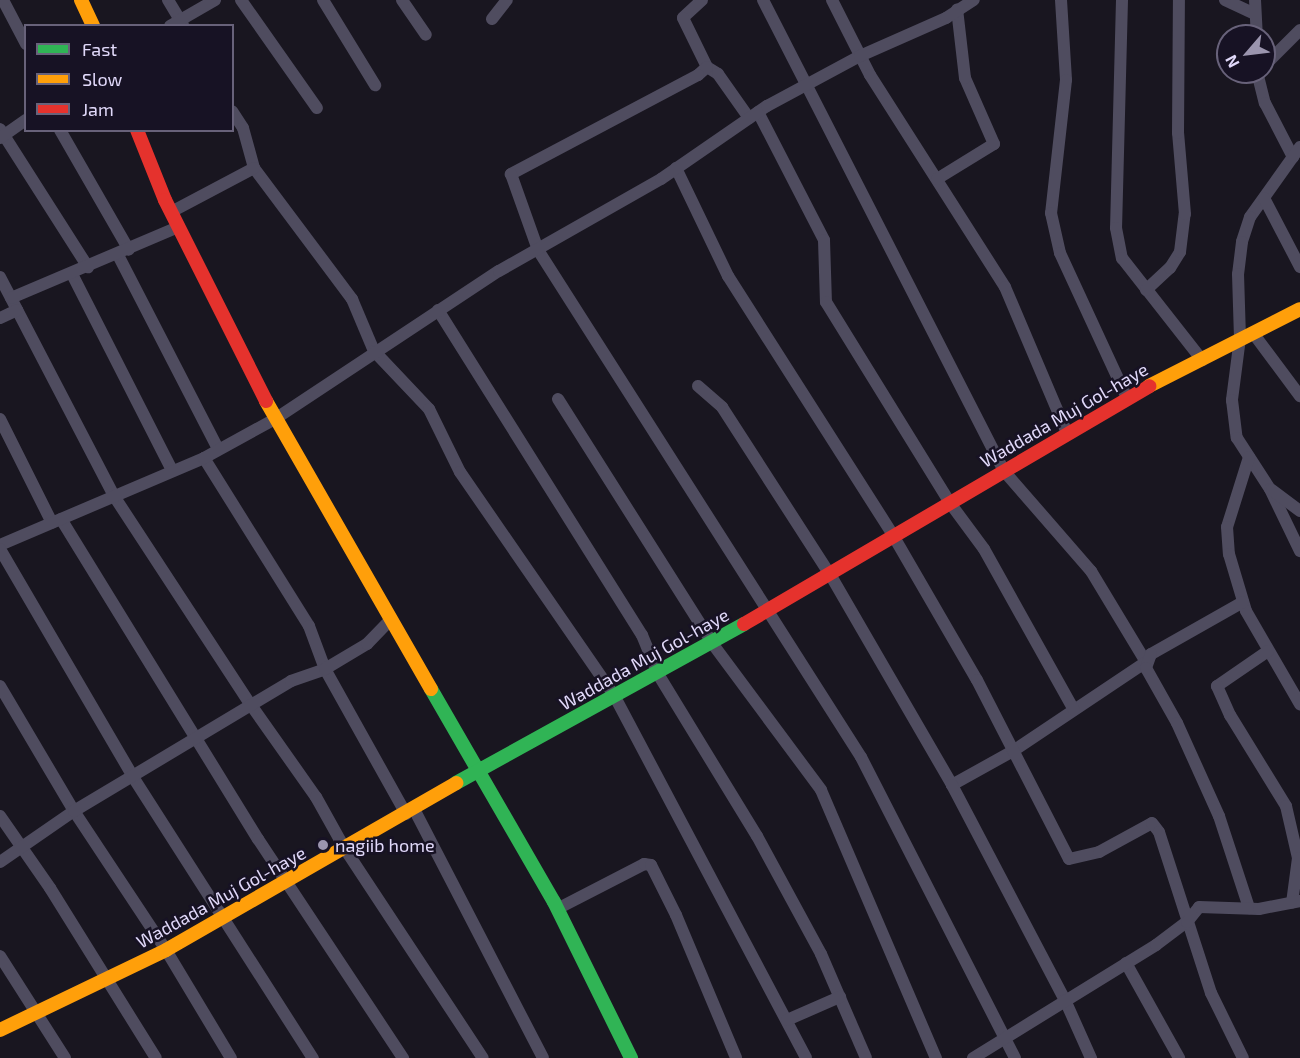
<!DOCTYPE html>
<html>
<head>
<meta charset="utf-8">
<style>
  body { margin:0 }
  #map { position:relative; width:1300px; height:1058px; overflow:hidden; background:#191620; font-family:"Exo 2",sans-serif }
  div>[style] { position:absolute }
  [style*='--x'] { left:calc(var(--x)*1px); top:calc(var(--y)*1px); width:calc(var(--w)*1px); rotate:calc(var(--a)*1deg) }
  .street>* { height:12px; margin:-6px; padding:0 6px; transform-origin:6px; border-radius:6px; background:#4f4c5f }
  .fast>* { height:14px; margin:-7px; padding:0 7px; transform-origin:7px; border-radius:7px; background:#30b455 }
  .slow>* { height:14px; margin:-7px; padding:0 7px; transform-origin:7px; border-radius:7px; background:#ff9f0a }
  .jam>* { height:14px; margin:-7px; padding:0 7px; transform-origin:7px; border-radius:7px; background:#e5322d }
  .dots>* { width:16px; height:16px; translate:-50% -50%; box-sizing:border-box; border:3px solid #171224; border-radius:50% }
  span { translate:-50% -50%; white-space:nowrap; text-align:center; line-height:1.15; -webkit-text-stroke:5px #171224; paint-order:stroke }
  .street-label { font-size:18px; color:#e1d9fa }
  .poi-label { font-size:18px; color:#e1d9fa }
  .left { translate:0 -50%; text-align:left }
  .legend { position:absolute; left:24px; top:24px; width:210px; height:108px; box-sizing:border-box; background:#171224; border:2px solid #68627a; margin:0; padding:8px 10px; list-style:none; font-size:18px; color:#e1d9fa }
  .legend li { display:flex; align-items:center; gap:12px; height:30px }
  .legend b { width:30px; border:2px solid #68627a }
  .north { position:absolute; left:1216px; top:24px; width:60px; height:60px; box-sizing:border-box; background:#171224; border:2px solid #68627a; border-radius:50%; rotate:242deg; font-size:16px; font-weight:700; line-height:24px; text-align:center; color:#e1d9fa }
  .north::after { content:''; display:block; margin:auto; width:21px; height:27px; background:#9b95ae; clip-path:polygon(50% 0,100% 100%,50% 72%,0 100%) }
</style>
</head>
<body>
<div id="map">
  <div class="street">
    <div style="--x:3;--y:0;--w:50;--a:62.4"></div>
    <div style="--x:168;--y:0;--w:29;--a:59"></div>
    <div style="--x:241;--y:0;--w:132;--a:54.9"></div>
    <div style="--x:323;--y:0;--w:100;--a:58.5"></div>
    <div style="--x:402;--y:0;--w:42;--a:55.6"></div>
    <div style="--x:702;--y:0;--w:26;--a:137"></div>
    <div style="--x:683;--y:18;--w:55;--a:63.9"></div>
    <div style="--x:707;--y:67;--w:13;--a:32"></div>
    <div style="--x:718;--y:74;--w:54;--a:54.8"></div>
    <div style="--x:763;--y:0;--w:529;--a:62.9"></div>
    <div style="--x:1004;--y:471;--w:133;--a:49"></div>
    <div style="--x:1091;--y:571;--w:106;--a:58.9"></div>
    <div style="--x:1146;--y:662;--w:160;--a:146.2"></div>
    <div style="--x:1013;--y:751;--w:70;--a:150.9"></div>
    <div style="--x:832;--y:0;--w:84;--a:63.1"></div>
    <div style="--x:870;--y:75;--w:251;--a:57.5"></div>
    <div style="--x:1005;--y:287;--w:159;--a:67"></div>
    <div style="--x:1061;--y:0;--w:80;--a:86.4"></div>
    <div style="--x:1066;--y:80;--w:134;--a:96.4"></div>
    <div style="--x:1051;--y:213;--w:41;--a:77.3"></div>
    <div style="--x:1060;--y:253;--w:160;--a:65.2"></div>
    <div style="--x:1122;--y:0;--w:228;--a:91.5"></div>
    <div style="--x:1116;--y:228;--w:31;--a:79"></div>
    <div style="--x:1122;--y:258;--w:130;--a:51.9"></div>
    <div style="--x:1225;--y:0;--w:33;--a:25"></div>
    <div style="--x:1255;--y:0;--w:36;--a:87"></div>
    <div style="--x:492;--y:19;--w:24;--a:-52"></div>
    <div style="--x:170;--y:26;--w:52;--a:-30"></div>
    <div style="--x:1264;--y:66;--w:51;--a:-45"></div>
    <div style="--x:707;--y:67;--w:12;--a:138"></div>
    <div style="--x:698;--y:75;--w:212;--a:152.1"></div>
    <div style="--x:511;--y:174;--w:81;--a:70.4"></div>
    <div style="--x:538;--y:250;--w:601;--a:57.5"></div>
    <div style="--x:861;--y:757;--w:338;--a:62.9"></div>
    <div style="--x:1257;--y:72;--w:32;--a:76"></div>
    <div style="--x:1265;--y:103;--w:61;--a:62.6"></div>
    <div style="--x:232;--y:111;--w:20;--a:57"></div>
    <div style="--x:243;--y:128;--w:41;--a:74.6"></div>
    <div style="--x:254;--y:168;--w:164;--a:53.2"></div>
    <div style="--x:352;--y:299;--w:56;--a:67.1"></div>
    <div style="--x:374;--y:351;--w:80;--a:46.5"></div>
    <div style="--x:429;--y:409;--w:70;--a:63.8"></div>
    <div style="--x:460;--y:472;--w:273;--a:55.4"></div>
    <div style="--x:615;--y:697;--w:408;--a:62.1"></div>
    <div style="--x:758;--y:112;--w:144;--a:62.7"></div>
    <div style="--x:824;--y:240;--w:62;--a:88.2"></div>
    <div style="--x:826;--y:302;--w:236;--a:58.3"></div>
    <div style="--x:950;--y:503;--w:57;--a:53.5"></div>
    <div style="--x:984;--y:549;--w:184;--a:60.8"></div>
    <div style="--x:0;--y:129;--w:164;--a:57.5"></div>
    <div style="--x:60;--y:130;--w:138;--a:60.1"></div>
    <div style="--x:0;--y:138;--w:32;--a:-35"></div>
    <div style="--x:1300;--y:147;--w:86;--a:125.5"></div>
    <div style="--x:1250;--y:217;--w:26;--a:108"></div>
    <div style="--x:1242;--y:242;--w:32;--a:97"></div>
    <div style="--x:1238;--y:274;--w:64;--a:88.2"></div>
    <div style="--x:1240;--y:338;--w:63;--a:97.4"></div>
    <div style="--x:1232;--y:400;--w:38;--a:83"></div>
    <div style="--x:1237;--y:438;--w:61;--a:57.1"></div>
    <div style="--x:1270;--y:489;--w:69;--a:64.2"></div>
    <div style="--x:676;--y:168;--w:120;--a:64.3"></div>
    <div style="--x:728;--y:276;--w:309;--a:57.5"></div>
    <div style="--x:894;--y:537;--w:165;--a:59.9"></div>
    <div style="--x:977;--y:680;--w:201;--a:62.8"></div>
    <div style="--x:1069;--y:859;--w:31;--a:-13"></div>
    <div style="--x:1099;--y:852;--w:60;--a:-28.7"></div>
    <div style="--x:1152;--y:823;--w:11;--a:52"></div>
    <div style="--x:1159;--y:832;--w:169;--a:72.1"></div>
    <div style="--x:1211;--y:993;--w:72;--a:63.8"></div>
    <div style="--x:937;--y:179;--w:67;--a:-31.6"></div>
    <div style="--x:994;--y:144;--w:72;--a:-113.7"></div>
    <div style="--x:965;--y:78;--w:69;--a:-96.6"></div>
    <div style="--x:1264;--y:198;--w:78;--a:62.4"></div>
    <div style="--x:171;--y:212;--w:94;--a:-27.9"></div>
    <div style="--x:118;--y:255;--w:218;--a:62.7"></div>
    <div style="--x:72;--y:274;--w:220;--a:63"></div>
    <div style="--x:0;--y:277;--w:247;--a:62.5"></div>
    <div style="--x:114;--y:496;--w:250;--a:56.8"></div>
    <div style="--x:251;--y:705;--w:113;--a:54.8"></div>
    <div style="--x:316;--y:797;--w:60;--a:60.9"></div>
    <div style="--x:345;--y:849;--w:250;--a:56.6"></div>
    <div style="--x:1146;--y:290;--w:33;--a:-43"></div>
    <div style="--x:1170;--y:268;--w:19;--a:-58"></div>
    <div style="--x:1180;--y:252;--w:38;--a:-83"></div>
    <div style="--x:1185;--y:214;--w:81;--a:-94.9"></div>
    <div style="--x:1178;--y:133;--w:133;--a:-89.6"></div>
    <div style="--x:11;--y:298;--w:181;--a:-23"></div>
    <div style="--x:438;--y:310;--w:384;--a:57.9"></div>
    <div style="--x:642;--y:635;--w:42;--a:67.7"></div>
    <div style="--x:658;--y:674;--w:190;--a:58.6"></div>
    <div style="--x:757;--y:836;--w:134;--a:61.5"></div>
    <div style="--x:821;--y:954;--w:113;--a:66.6"></div>
    <div style="--x:0;--y:318;--w:19;--a:-25"></div>
    <div style="--x:1253;--y:333;--w:79;--a:53.3"></div>
    <div style="--x:698;--y:386;--w:32;--a:41"></div>
    <div style="--x:722;--y:407;--w:201;--a:57.2"></div>
    <div style="--x:831;--y:576;--w:241;--a:59.9"></div>
    <div style="--x:952;--y:785;--w:243;--a:62.3"></div>
    <div style="--x:1065;--y:1000;--w:64;--a:65.9"></div>
    <div style="--x:558;--y:399;--w:289;--a:57.7"></div>
    <div style="--x:712;--y:643;--w:183;--a:53.4"></div>
    <div style="--x:821;--y:790;--w:292;--a:66.8"></div>
    <div style="--x:0;--y:419;--w:116;--a:63.4"></div>
    <div style="--x:1249;--y:457;--w:73;--a:107.4"></div>
    <div style="--x:1227;--y:527;--w:27;--a:86"></div>
    <div style="--x:1229;--y:554;--w:59;--a:73.4"></div>
    <div style="--x:1246;--y:611;--w:108;--a:59.9"></div>
    <div style="--x:204;--y:458;--w:198;--a:58"></div>
    <div style="--x:309;--y:626;--w:46;--a:69.6"></div>
    <div style="--x:325;--y:669;--w:166;--a:60.8"></div>
    <div style="--x:1272;--y:490;--w:35;--a:37"></div>
    <div style="--x:61;--y:519;--w:376;--a:58.4"></div>
    <div style="--x:258;--y:839;--w:263;--a:56.5"></div>
    <div style="--x:0;--y:545;--w:222;--a:-23.1"></div>
    <div style="--x:204;--y:458;--w:81;--a:-28.8"></div>
    <div style="--x:275;--y:419;--w:268;--a:-33.5"></div>
    <div style="--x:499;--y:271;--w:186;--a:-29.6"></div>
    <div style="--x:661;--y:179;--w:129;--a:-34.6"></div>
    <div style="--x:767;--y:106;--w:106;--a:-28.3"></div>
    <div style="--x:860;--y:56;--w:94;--a:-23.8"></div>
    <div style="--x:946;--y:18;--w:33;--a:-33"></div>
    <div style="--x:0;--y:549;--w:264;--a:59.7"></div>
    <div style="--x:133;--y:777;--w:334;--a:57.4"></div>
    <div style="--x:1243;--y:602;--w:106;--a:150.5"></div>
    <div style="--x:1151;--y:654;--w:15;--a:110"></div>
    <div style="--x:1146;--y:668;--w:63;--a:60.6"></div>
    <div style="--x:1177;--y:723;--w:102;--a:65.7"></div>
    <div style="--x:1219;--y:816;--w:97;--a:71.9"></div>
    <div style="--x:1268;--y:651;--w:62;--a:145.5"></div>
    <div style="--x:1217;--y:686;--w:32;--a:66"></div>
    <div style="--x:1230;--y:715;--w:107;--a:58.4"></div>
    <div style="--x:1286;--y:806;--w:53;--a:77"></div>
    <div style="--x:1298;--y:858;--w:45;--a:97.6"></div>
    <div style="--x:0;--y:686;--w:145;--a:59.4"></div>
    <div style="--x:74;--y:811;--w:167;--a:56.5"></div>
    <div style="--x:166;--y:950;--w:126;--a:59"></div>
    <div style="--x:414;--y:809;--w:280;--a:62.6"></div>
    <div style="--x:0;--y:816;--w:88;--a:55.2"></div>
    <div style="--x:50;--y:888;--w:200;--a:58.1"></div>
    <div style="--x:0;--y:862;--w:90;--a:-34.6"></div>
    <div style="--x:74;--y:811;--w:253;--a:-30.9"></div>
    <div style="--x:291;--y:681;--w:36;--a:-19"></div>
    <div style="--x:325;--y:669;--w:49;--a:-30.8"></div>
    <div style="--x:367;--y:644;--w:35;--a:-46"></div>
    <div style="--x:557;--y:909;--w:98;--a:-27.3"></div>
    <div style="--x:644;--y:864;--w:7;--a:8"></div>
    <div style="--x:651;--y:865;--w:56;--a:63.4"></div>
    <div style="--x:676;--y:915;--w:155;--a:67.2"></div>
    <div style="--x:0;--y:956;--w:121;--a:57.5"></div>
    <div style="--x:1126;--y:963;--w:109;--a:60.8"></div>
    <div style="--x:787;--y:1020;--w:58;--a:-23.5"></div>
    <div style="--x:973;--y:1058;--w:215;--a:-31.7"></div>
    <div style="--x:1156;--y:945;--w:39;--a:-37"></div>
    <div style="--x:1187;--y:922;--w:19;--a:-51"></div>
    <div style="--x:1199;--y:907;--w:60;--a:1.9"></div>
    <div style="--x:1259;--y:909;--w:42;--a:-11"></div>
  </div>
  <div class="fast">
    <div style="--x:431;--y:689;--w:246;--a:60"></div>
    <div style="--x:554;--y:902;--w:174;--a:63.7"></div>
    <div style="--x:456;--y:783;--w:329;--a:-28.9"></div>
  </div>
  <div class="slow">
    <div style="--x:81;--y:0;--w:29;--a:65"></div>
    <div style="--x:1149;--y:386;--w:169;--a:-27"></div>
    <div style="--x:266;--y:401;--w:332;--a:60.2"></div>
    <div style="--x:0;--y:1030;--w:184;--a:-25.7"></div>
    <div style="--x:166;--y:950;--w:335;--a:-29.9"></div>
  </div>
  <div class="jam">
    <div style="--x:137;--y:130;--w:75;--a:68.2"></div>
    <div style="--x:165;--y:200;--w:225;--a:63.3"></div>
    <div style="--x:744;--y:624;--w:470;--a:-30.4"></div>
  </div>
  <div class="dots">
    <div style="left:323px;top:845px;background:#9b95ae"></div>
  </div>
  <div class="street-label">
    <span style="left:1064px;top:415px;rotate:-30deg">Waddada Muj Gol-haye</span>
    <span style="left:644px;top:659px;rotate:-29deg">Waddada Muj Gol-haye</span>
    <span style="left:221px;top:897px;rotate:-29deg">Waddada Muj Gol-haye</span>
  </div>
  <div class="poi-label">
    <span class="left" style="left:335px;top:845px">nagiib home</span>
  </div>
  <ul class="legend">
  <li><b style="height:8px;background:#30b455"></b>Fast</li>
  <li><b style="height:8px;background:#ff9f0a"></b>Slow</li>
  <li><b style="height:8px;background:#e5322d"></b>Jam</li>
  </ul>
  <div class="north">N</div>
</div>
</body>
</html>
